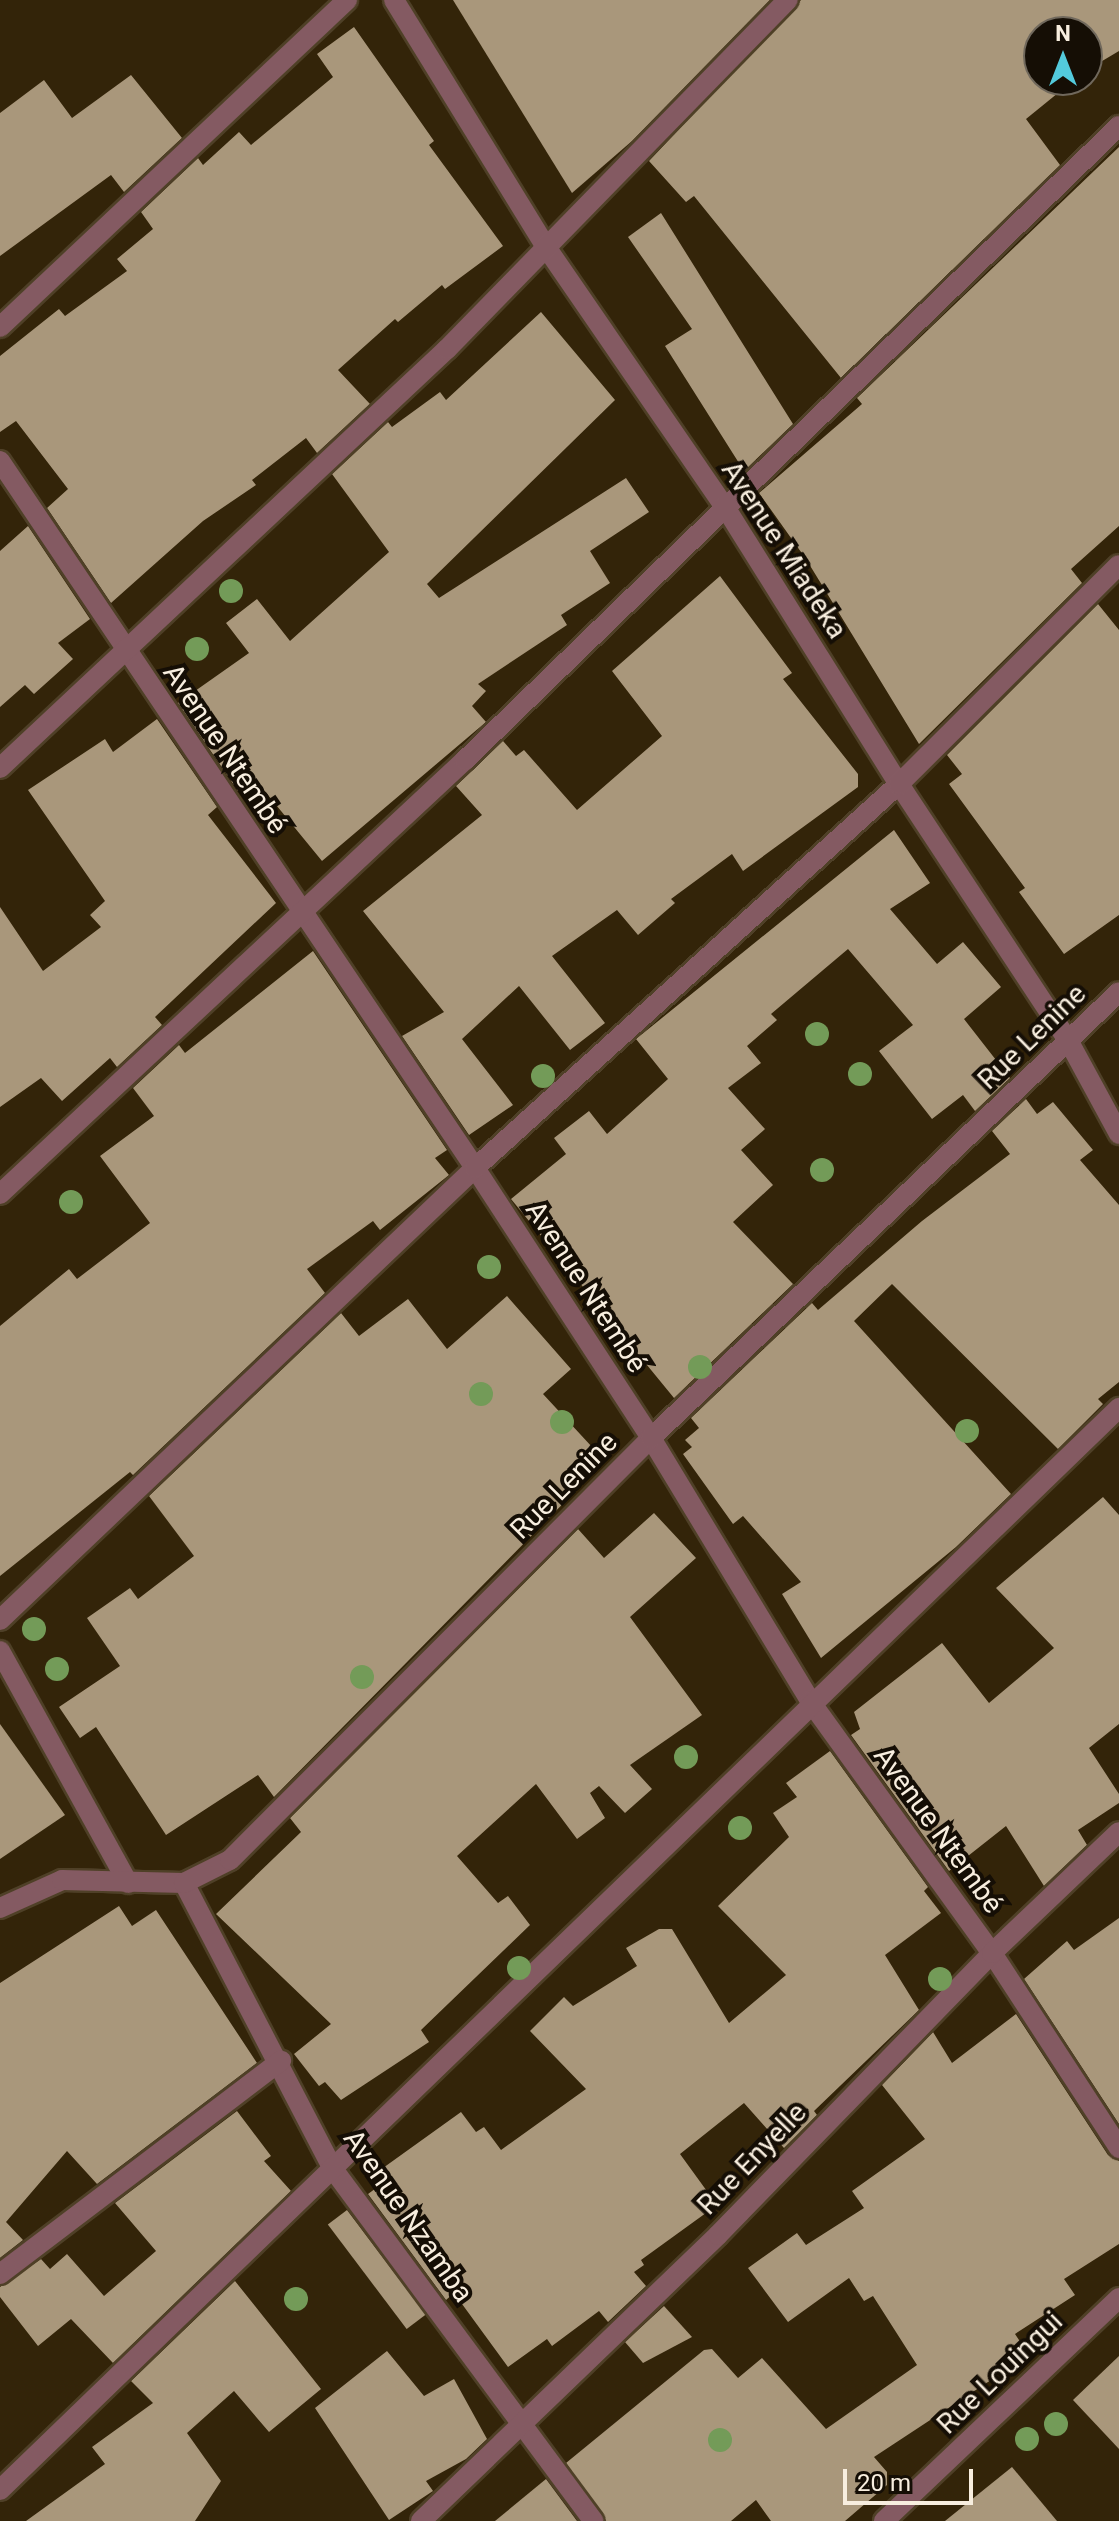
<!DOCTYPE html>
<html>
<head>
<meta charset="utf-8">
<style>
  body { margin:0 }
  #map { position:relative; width:1119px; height:2521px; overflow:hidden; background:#332409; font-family:Roboto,sans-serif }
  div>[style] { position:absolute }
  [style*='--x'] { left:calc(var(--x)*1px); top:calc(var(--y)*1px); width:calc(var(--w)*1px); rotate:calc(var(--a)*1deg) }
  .building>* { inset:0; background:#a9977b; transform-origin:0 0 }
  .roads { filter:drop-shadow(2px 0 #4f4027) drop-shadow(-2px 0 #4f4027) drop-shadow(0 2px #4f4027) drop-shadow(0 -2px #4f4027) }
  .minor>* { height:20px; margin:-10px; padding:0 10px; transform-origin:10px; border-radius:10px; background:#845a62 }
  .tertiary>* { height:20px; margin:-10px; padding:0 10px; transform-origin:10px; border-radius:10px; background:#845a62 }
  .trees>* { width:24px; height:24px; margin:-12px; border-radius:50%; background:#739b58 }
  span { translate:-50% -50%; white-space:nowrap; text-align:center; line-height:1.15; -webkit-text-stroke:8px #150e05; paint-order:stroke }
  .street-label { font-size:28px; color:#f8eedf }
  .north { position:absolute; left:1023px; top:16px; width:80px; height:80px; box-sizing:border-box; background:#150e05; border:2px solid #70685c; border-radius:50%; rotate:0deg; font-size:22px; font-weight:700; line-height:32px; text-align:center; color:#f8eedf }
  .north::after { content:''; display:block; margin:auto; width:28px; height:36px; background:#53cadc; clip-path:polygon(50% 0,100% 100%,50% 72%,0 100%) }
  .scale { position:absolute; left:843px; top:2469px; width:130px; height:36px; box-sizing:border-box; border:4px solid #f8eedf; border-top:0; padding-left:10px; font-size:24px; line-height:28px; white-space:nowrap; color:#f8eedf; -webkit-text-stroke:6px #150e05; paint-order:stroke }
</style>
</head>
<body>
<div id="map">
  <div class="building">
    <div style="clip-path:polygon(453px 0,770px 0,632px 141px,572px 193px)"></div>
    <div style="clip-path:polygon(801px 0,1119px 0,1119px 51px,1087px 70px,1087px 32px,1039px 32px,1039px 80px,1074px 80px,1026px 119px,1060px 165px,841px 378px,694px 196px,686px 202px,649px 161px)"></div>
    <div style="clip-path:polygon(354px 27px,434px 141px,429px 145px,503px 246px,445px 289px,442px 285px,398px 322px,395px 319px,338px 370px,370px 404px,317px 453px,306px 438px,252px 480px,256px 485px,203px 521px,111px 603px,47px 508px,68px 489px,16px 421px,0 432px,0 356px,59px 309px,65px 316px,127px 271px,117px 259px,153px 229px,141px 212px,198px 158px,203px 165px,239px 132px,251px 145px,333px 77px,317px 54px)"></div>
    <div style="clip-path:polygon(131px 75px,182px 138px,124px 192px,111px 175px,0 256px,0 113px,44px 80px,72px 118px)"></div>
    <div style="clip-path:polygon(1119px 147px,1119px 526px,1071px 569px,1082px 583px,919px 744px,806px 559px,759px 493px,862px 404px,857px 398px)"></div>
    <div style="clip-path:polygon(661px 213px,793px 424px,744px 471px,665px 346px,692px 329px,628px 237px)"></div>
    <div style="clip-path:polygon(541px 312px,615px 400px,427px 584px,439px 598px,626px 478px,649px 512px,590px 551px,610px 583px,561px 615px,567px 625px,478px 684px,486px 691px,472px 706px,486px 722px,322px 861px,254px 778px,238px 791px,178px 703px,249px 653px,226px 623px,257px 599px,290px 641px,389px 552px,332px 474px,388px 422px,392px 427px,440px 392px,446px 400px)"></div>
    <div style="clip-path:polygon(28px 526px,90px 619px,58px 643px,73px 659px,34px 694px,25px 685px,0 707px,0 551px)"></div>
    <div style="clip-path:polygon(720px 576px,792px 673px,783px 679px,858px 774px,858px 787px,743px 871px,732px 854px,671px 899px,675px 903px,638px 935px,617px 910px,552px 956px,605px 1023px,570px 1050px,519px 986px,462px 1039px,513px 1105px,469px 1135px,402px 1036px,444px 1012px,363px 911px,482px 815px,456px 786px,503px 741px,516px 756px,524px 750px,577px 810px,662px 736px,612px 671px)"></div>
    <div style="clip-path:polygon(1098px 604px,1119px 630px,1119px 915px,1064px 954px,1019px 892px,1025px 888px,949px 784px,962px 774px,947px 755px)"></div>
    <div style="clip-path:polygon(157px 719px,217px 807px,208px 815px,276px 903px,155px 1017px,162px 1025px,117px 1067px,110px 1058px,62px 1101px,41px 1078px,0 1107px,0 907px,43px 971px,101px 927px,90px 915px,105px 901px,28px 790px,105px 739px,113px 752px)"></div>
    <div style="clip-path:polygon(894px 830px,930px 883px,890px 909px,937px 964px,963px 942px,1001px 987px,964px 1019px,1010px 1078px,975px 1111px,963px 1095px,932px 1119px,879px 1051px,913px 1025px,848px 949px,771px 1014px,777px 1020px,747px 1046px,761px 1063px,728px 1088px,765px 1129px,741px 1150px,773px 1185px,733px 1222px,793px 1284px,674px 1398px,511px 1199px,566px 1154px,554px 1138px,589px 1111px,607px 1134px,668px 1079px,636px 1039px)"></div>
    <div style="clip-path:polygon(313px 951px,447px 1150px,435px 1158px,449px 1175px,380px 1230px,373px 1221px,307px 1269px,325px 1293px,133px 1475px,130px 1472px,0 1576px,0 1326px,69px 1269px,77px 1279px,150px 1223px,100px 1156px,154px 1116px,133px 1088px,179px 1045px,185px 1053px)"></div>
    <div style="clip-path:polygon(1026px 1099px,1037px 1114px,1053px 1102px,1093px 1150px,1080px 1160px,1119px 1205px,1119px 1382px,1098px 1399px,1103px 1404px,1058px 1449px,892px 1284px,854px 1321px,1011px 1494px,956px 1547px,821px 1658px,782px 1594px,801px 1582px,743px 1516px,733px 1524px,683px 1454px,692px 1447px,685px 1440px,699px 1428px,691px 1418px,812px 1303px,818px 1310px,922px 1221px,1010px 1154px,992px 1131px)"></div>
    <div style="clip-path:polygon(507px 1296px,571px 1369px,543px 1394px,605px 1461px,274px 1797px,258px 1775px,166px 1835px,96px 1727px,80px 1738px,59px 1707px,120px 1666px,87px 1618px,130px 1588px,138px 1599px,194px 1556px,149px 1496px,341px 1313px,359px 1336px,408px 1299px,447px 1349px)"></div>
    <div style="clip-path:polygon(1103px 1497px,1119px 1515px,1119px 1724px,1089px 1748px,1119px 1794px,1119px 1803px,1078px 1830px,1087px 1845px,1044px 1886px,1006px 1826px,949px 1871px,851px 1735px,860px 1729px,854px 1712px,942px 1643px,989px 1703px,1054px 1648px,996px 1588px)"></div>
    <div style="clip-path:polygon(654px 1513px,696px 1558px,630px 1617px,702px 1715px,630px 1765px,652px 1789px,625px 1813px,599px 1786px,590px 1793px,605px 1818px,577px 1839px,536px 1784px,457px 1856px,498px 1903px,508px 1896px,530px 1925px,421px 2030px,429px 2042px,341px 2100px,325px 2082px,319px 2086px,294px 2054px,331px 2024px,216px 1914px,301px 1832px,290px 1818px,578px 1529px,604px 1558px)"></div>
    <div style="clip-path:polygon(0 1724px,65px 1815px,0 1859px)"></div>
    <div style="clip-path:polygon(830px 1751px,928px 1887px,924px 1891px,941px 1913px,885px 1955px,919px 2010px,814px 2111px,817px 2115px,784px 2148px,744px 2103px,680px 2154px,717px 2205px,641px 2260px,644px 2265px,634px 2272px,646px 2286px,608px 2322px,599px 2311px,552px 2346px,547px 2339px,508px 2367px,454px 2293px,446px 2300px,368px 2194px,383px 2183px,376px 2173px,461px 2112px,476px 2132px,484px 2127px,501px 2150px,586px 2089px,530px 2031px,564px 1997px,573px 2006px,637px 1966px,626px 1948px,659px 1929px,672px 1929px,729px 2023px,786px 1975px,718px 1906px,789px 1837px,773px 1813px,797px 1797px,786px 1783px)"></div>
    <div style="clip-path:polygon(119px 1906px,132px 1926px,156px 1910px,257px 2063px,97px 2184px,67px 2151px,6px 2222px,23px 2240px,0 2258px,0 1983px)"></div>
    <div style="clip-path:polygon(1119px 1918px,1119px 2124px,1024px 1979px,1067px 1941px,1074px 1950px)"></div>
    <div style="clip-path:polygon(1016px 2014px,1108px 2155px,1119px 2161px,1119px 2244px,1064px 2279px,1075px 2295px,1015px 2334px,1029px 2355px,874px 2457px,887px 2472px,887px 2485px,845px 2521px,771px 2521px,756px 2500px,731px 2521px,606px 2521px,566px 2463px,704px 2350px,712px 2349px,738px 2378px,762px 2358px,826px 2429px,917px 2365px,873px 2296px,864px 2301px,849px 2278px,788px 2322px,748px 2268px,797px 2233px,806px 2245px,864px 2208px,852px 2191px,925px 2139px,882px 2085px,933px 2032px,952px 2063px)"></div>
    <div style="clip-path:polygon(237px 2111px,271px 2156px,264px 2161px,291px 2191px,113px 2363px,71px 2319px,38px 2346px,0 2297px,0 2287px,41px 2259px,50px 2269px,67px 2254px,104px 2296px,156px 2251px,115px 2203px)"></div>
    <div style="left:347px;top:2210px;width:131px;height:24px;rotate:53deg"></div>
    <div style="clip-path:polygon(235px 2281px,321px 2389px,269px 2432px,234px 2391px,187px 2433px,221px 2481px,195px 2521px,26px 2521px,105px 2464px,92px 2447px,153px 2403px,131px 2381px)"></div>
    <div style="clip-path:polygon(664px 2306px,692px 2337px,643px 2363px,625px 2342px)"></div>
    <div style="clip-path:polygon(387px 2351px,424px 2396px,454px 2379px,487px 2439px,466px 2459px,426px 2481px,433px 2491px,389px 2520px,315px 2408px)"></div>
    <div style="clip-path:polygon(1119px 2356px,1119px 2449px,1073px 2400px)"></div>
    <div style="clip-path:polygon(1012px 2467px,1057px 2521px,945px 2521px)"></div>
    <div style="clip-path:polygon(546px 2479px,577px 2521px,495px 2521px)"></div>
  </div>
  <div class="roads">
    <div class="minor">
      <div style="--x:394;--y:0;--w:290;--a:58.4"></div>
      <div style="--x:546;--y:247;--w:316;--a:55.5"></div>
      <div style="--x:725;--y:507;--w:327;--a:57.9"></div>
      <div style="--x:899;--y:784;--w:307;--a:56.6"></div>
      <div style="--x:1068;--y:1040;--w:107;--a:61.5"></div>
      <div style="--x:0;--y:327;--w:477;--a:-43.3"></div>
      <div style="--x:0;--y:461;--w:852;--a:56.1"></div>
      <div style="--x:475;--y:1168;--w:322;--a:56.9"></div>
      <div style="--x:651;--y:1438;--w:307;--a:58.8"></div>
      <div style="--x:810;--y:1701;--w:311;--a:54.2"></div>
      <div style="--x:992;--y:1953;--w:233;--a:56.9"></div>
      <div style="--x:0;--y:768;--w:613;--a:-43.15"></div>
      <div style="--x:447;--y:349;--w:488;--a:-45.7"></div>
      <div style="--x:0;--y:1194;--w:636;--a:-43.03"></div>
      <div style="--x:465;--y:760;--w:911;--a:-44.11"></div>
      <div style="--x:0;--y:1620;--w:656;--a:-43.58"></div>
      <div style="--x:475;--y:1168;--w:572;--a:-42.17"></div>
      <div style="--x:899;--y:784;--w:310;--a:-44.9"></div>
      <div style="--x:0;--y:1651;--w:265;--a:61.1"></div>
      <div style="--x:184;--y:1883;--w:322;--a:62.5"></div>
      <div style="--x:333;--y:2169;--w:438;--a:53.5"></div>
      <div style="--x:0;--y:2274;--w:353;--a:-37.2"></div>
      <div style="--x:0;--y:2490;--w:1557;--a:-44.04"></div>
      <div style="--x:421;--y:2521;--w:412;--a:-43.9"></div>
      <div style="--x:718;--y:2235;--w:393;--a:-45.8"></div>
      <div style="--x:992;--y:1953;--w:175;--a:-43.6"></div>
      <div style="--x:884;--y:2521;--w:324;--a:-43.5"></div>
    </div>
    <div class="tertiary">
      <div style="--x:0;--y:1908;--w:68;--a:-24.3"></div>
      <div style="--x:62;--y:1880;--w:122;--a:1.4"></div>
      <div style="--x:184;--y:1883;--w:51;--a:-26.6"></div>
      <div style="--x:230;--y:1860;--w:596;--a:-45.07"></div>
      <div style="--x:651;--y:1438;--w:646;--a:-43.62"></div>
    </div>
  </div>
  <div class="trees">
    <div style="left:231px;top:591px"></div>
    <div style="left:197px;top:649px"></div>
    <div style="left:817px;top:1034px"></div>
    <div style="left:860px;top:1074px"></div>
    <div style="left:543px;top:1076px"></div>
    <div style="left:822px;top:1170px"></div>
    <div style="left:71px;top:1202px"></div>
    <div style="left:489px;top:1267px"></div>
    <div style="left:700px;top:1367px"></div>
    <div style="left:481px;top:1394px"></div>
    <div style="left:562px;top:1422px"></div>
    <div style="left:967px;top:1431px"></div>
    <div style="left:34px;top:1629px"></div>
    <div style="left:57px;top:1669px"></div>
    <div style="left:362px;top:1677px"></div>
    <div style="left:686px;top:1757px"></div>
    <div style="left:740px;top:1828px"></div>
    <div style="left:519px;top:1968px"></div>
    <div style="left:940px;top:1979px"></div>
    <div style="left:296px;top:2299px"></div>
    <div style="left:1056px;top:2424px"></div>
    <div style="left:1027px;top:2439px"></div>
    <div style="left:720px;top:2440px"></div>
  </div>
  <div class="street-label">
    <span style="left:784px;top:550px;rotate:57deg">Avenue Miadeka</span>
    <span style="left:225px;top:749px;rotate:56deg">Avenue Ntembé</span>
    <span style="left:1032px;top:1037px;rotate:-44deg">Rue Lenine</span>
    <span style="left:586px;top:1287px;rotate:57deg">Avenue Ntembé</span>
    <span style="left:564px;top:1486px;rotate:-45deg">Rue Lenine</span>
    <span style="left:938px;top:1830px;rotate:54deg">Avenue Ntembé</span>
    <span style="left:752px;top:2159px;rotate:-46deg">Rue Enyelle</span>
    <span style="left:408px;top:2216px;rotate:55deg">Avenue Nzamba</span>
    <span style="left:1000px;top:2373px;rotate:-44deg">Rue Louingui</span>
  </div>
  <div class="north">N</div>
  <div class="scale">20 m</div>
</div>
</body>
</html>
